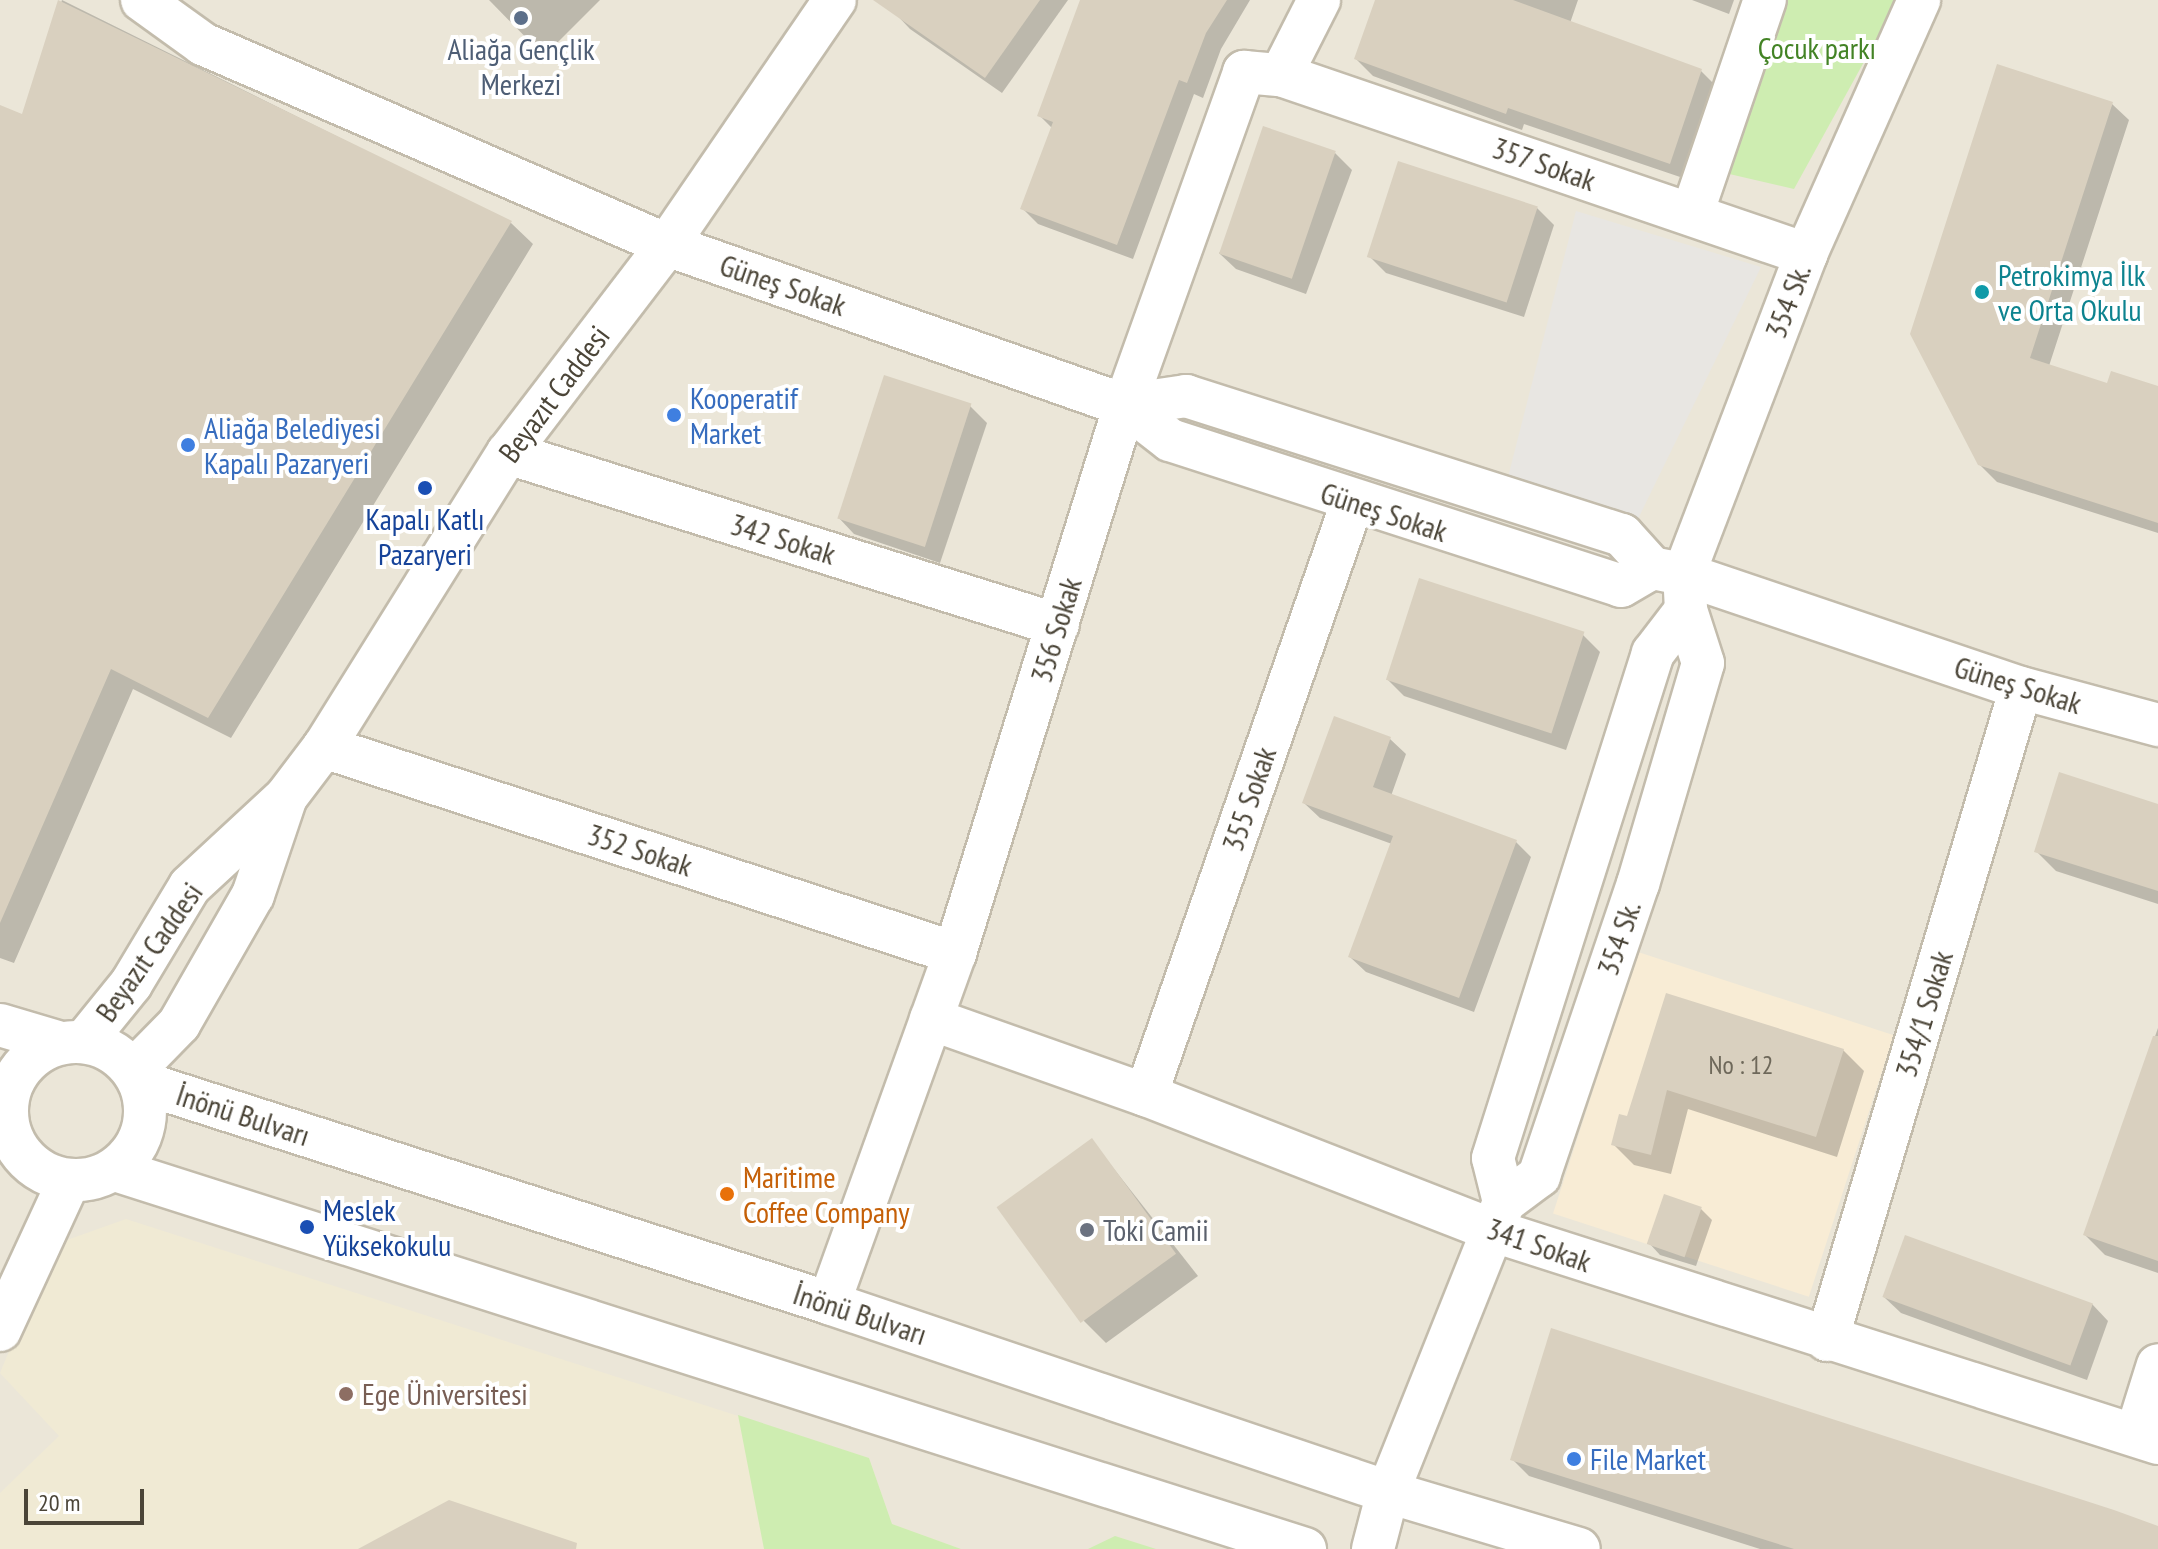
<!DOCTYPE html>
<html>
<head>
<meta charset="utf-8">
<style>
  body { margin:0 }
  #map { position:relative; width:2158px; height:1549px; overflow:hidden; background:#f6f4eb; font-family:"PT Sans Narrow",sans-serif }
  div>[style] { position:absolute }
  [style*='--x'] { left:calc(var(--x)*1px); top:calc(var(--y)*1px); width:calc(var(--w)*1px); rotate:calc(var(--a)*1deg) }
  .residential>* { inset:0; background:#ebe6d8; transform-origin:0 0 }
  .commercial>* { inset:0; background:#f8ecd5; transform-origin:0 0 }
  .education>* { inset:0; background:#f0ead4 }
  .green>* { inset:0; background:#ceedb1 }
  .parking>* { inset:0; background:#e8e6e2 }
  .shadow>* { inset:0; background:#0003 }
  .building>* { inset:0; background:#d9d0bf; transform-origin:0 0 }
  .roads { filter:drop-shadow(2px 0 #c3bcac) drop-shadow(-2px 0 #c3bcac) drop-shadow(0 2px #c3bcac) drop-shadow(0 -2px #c3bcac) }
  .minor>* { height:42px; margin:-21px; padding:0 21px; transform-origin:21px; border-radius:21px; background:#fff }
  .minor>.ring { margin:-21px; padding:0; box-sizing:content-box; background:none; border:42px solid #fff; border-radius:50% }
  .dots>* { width:22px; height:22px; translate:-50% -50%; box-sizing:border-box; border:4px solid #fff; border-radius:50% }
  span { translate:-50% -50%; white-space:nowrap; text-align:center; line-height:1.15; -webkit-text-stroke:8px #fff; paint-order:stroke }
  .number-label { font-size:26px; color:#6e685a }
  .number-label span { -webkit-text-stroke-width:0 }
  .park-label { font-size:30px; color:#438325 }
  .service-label { font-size:30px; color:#4e5e75 }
  .street-label { font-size:30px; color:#4b4538 }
  .culture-label { font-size:30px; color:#0d838f }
  .left { translate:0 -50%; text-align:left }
  .shop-label { font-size:30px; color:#366cbe }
  .transit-label { font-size:30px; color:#164399 }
  .food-label { font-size:30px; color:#c56008 }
  .worship-label { font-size:30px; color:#5b616d }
  .education-label { font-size:30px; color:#785e54 }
  .scale { position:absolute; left:24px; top:1489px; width:120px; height:36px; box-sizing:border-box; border:4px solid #4b4538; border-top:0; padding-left:10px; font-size:24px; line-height:28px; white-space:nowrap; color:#4b4538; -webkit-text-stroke:6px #fff; paint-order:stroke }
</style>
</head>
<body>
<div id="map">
  <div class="residential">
    <div style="left:0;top:0;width:2158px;height:1549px"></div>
  </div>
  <div class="commercial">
    <div style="left:1638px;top:952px;width:269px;height:275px;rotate:18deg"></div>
  </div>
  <div class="education">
    <div style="clip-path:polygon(126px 1219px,869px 1458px,892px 1524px,961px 1549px,0 1549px,0 1493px,59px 1436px,0 1373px,53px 1245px)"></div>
  </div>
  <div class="green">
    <div style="clip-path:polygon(1782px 0,1898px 0,1794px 189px,1725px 173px)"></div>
    <div style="clip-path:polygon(738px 1415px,869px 1458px,892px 1524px,961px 1549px,764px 1549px)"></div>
    <div style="clip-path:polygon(1115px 1536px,1156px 1549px,1088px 1549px)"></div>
  </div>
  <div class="parking">
    <div style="clip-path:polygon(1576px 211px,1761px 267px,1634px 527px,1507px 481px)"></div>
  </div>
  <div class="shadow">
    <div style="clip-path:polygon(62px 0,511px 223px,533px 244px,231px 738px,133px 689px,14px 963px,0 958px,0 107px,23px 116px)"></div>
    <div style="clip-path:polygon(489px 0,600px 0,544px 56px)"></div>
    <div style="clip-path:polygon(902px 0,1068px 0,1002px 93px,910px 29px,894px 12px)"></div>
    <div style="clip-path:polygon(1082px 0,1250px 0,1221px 49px,1203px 98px,1194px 94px,1133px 259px,1038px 224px,1022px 208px,1052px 128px,1039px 115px)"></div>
    <div style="clip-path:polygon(1376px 0,1578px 0,1569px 26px,1701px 71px,1718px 88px,1686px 179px,1524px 124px,1522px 130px,1373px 76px,1356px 59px)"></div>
    <div style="clip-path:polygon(1692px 0,1734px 0,1729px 14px)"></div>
    <div style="clip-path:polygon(2112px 104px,2129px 120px,2049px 366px,2108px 385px,2158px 388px,2158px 533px,1997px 482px,1979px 464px)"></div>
    <div style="clip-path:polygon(1335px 153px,1352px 170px,1306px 294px,1236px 269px,1219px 253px)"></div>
    <div style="clip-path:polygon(1537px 208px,1554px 225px,1524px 317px,1386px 273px,1370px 257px)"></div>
    <div style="clip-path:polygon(970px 406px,987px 423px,940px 563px,854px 534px,838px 517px)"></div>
    <div style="clip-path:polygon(1583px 635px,1600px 652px,1566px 750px,1404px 696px,1387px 679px)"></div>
    <div style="clip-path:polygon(1390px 739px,1406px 754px,1391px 796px,1516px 842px,1531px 857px,1474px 1012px,1366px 972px,1350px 957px,1392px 844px,1320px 818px,1304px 803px)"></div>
    <div style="clip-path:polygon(2158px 806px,2158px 904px,2056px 871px,2036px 851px)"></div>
    <div style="clip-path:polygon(1668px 995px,1843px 1050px,1864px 1071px,1837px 1157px,1688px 1109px,1671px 1174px,1634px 1165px,1613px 1144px,1628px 1118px)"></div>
    <div style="clip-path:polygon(2158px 1028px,2158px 1273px,2105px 1255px,2085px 1235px)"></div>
    <div style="clip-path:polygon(1092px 1141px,1198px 1276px,1106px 1343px,1084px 1321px)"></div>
    <div style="clip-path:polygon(1701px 1209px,1712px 1220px,1696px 1266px,1660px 1255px,1649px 1243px)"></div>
    <div style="clip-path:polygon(1884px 1297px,2092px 1304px,2108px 1321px,2087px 1380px,1901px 1313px)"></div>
    <div style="clip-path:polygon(1512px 1459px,2158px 1529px,2158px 1549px,1760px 1549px,1529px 1476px)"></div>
  </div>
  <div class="building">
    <div style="clip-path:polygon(58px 0,512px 221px,208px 718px,111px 669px,0 923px,0 105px,22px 114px)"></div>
    <div style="clip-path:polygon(873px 0,1040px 0,985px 78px)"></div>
    <div style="clip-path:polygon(1080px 0,1227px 0,1206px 33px,1187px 83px,1179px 80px,1117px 245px,1020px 209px,1053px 122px,1037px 116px)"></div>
    <div style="clip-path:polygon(1375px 0,1513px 0,1702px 69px,1670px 164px,1508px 108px,1506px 114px,1354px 59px)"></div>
    <div style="clip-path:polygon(1997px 64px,2113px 102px,2030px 358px,2107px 383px,2111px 371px,2158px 386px,2158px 523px,1978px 465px,1910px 334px)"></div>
    <div style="left:1263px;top:126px;width:77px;height:135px;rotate:19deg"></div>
    <div style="left:1398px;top:161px;width:147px;height:101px;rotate:18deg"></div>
    <div style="left:884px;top:375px;width:92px;height:151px;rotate:18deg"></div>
    <div style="left:1419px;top:578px;width:174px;height:107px;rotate:18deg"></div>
    <div style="clip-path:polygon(1334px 716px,1391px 737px,1373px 787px,1517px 840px,1459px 998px,1348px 957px,1393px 836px,1302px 803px)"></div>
    <div style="clip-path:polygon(2059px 772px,2158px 804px,2158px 891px,2034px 852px)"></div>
    <div style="clip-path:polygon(1666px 993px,1844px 1049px,1816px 1137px,1667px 1090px,1651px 1155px,1611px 1145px,1619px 1114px,1627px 1116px)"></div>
    <div style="clip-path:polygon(2153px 1036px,2158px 1036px,2158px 1261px,2083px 1235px)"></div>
    <div style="left:1092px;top:1138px;width:143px;height:118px;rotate:54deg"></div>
    <div style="left:1664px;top:1194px;width:40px;height:53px;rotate:19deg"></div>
    <div style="left:1905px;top:1235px;width:200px;height:66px;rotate:20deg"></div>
    <div style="clip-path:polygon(1551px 1328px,2114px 1510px,2158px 1526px,2158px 1549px,1794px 1549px,1510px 1460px)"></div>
    <div style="clip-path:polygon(449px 1500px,577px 1543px,576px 1549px,358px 1549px)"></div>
  </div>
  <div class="roads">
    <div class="minor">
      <div style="--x:142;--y:0;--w:75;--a:35.8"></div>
      <div style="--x:203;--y:44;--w:506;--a:23.42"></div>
      <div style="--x:667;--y:245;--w:485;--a:19.3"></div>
      <div style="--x:1125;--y:405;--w:57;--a:37.9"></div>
      <div style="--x:1170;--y:440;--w:474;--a:17.9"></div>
      <div style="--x:1621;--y:586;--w:36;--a:-30"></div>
      <div style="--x:1281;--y:75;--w:555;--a:18.83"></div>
      <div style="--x:1692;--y:214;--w:226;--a:-71.2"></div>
      <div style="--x:1125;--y:405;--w:62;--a:-8.4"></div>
      <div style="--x:1186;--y:396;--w:458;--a:17.7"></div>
      <div style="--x:1622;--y:535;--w:45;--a:47.7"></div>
      <div style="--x:1652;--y:568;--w:33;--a:11"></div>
      <div style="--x:1684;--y:574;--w:356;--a:18.7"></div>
      <div style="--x:2021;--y:688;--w:142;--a:15.1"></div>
      <div style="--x:508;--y:453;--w:576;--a:17.37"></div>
      <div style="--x:324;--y:747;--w:664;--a:18.08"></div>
      <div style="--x:931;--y:1019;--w:228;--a:19.5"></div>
      <div style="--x:1146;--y:1095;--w:374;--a:21.3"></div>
      <div style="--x:1494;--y:1231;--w:697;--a:17.71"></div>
      <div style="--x:0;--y:1025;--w:64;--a:16.4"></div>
      <div class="ring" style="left:7px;top:1042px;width:96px;height:96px"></div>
      <div style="--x:84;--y:1042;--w:75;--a:-51"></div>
      <div style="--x:131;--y:984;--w:114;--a:-59"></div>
      <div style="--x:190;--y:886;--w:131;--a:-42.8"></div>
      <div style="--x:286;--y:797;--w:63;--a:-52.8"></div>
      <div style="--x:324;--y:747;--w:347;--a:-58"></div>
      <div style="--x:508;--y:453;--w:262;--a:-52.6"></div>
      <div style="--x:667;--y:245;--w:297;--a:-55.6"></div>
      <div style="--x:133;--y:1071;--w:66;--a:-45.6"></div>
      <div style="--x:179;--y:1024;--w:149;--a:-60.2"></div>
      <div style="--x:253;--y:895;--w:100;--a:-71.4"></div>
      <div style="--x:140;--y:1082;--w:724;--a:17.78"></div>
      <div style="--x:829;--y:1303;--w:590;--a:18.68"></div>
      <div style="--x:1388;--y:1492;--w:199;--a:16.6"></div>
      <div style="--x:1146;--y:1095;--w:627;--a:-70.81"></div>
      <div style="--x:115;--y:1170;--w:1249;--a:17.67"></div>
      <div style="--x:1504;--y:1202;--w:45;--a:-104"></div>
      <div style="--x:1493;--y:1158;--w:530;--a:-72.42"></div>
      <div style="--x:1653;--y:653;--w:54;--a:-52.5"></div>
      <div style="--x:829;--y:1303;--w:372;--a:-70.2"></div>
      <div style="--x:955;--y:953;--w:574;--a:-72.77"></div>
      <div style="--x:1125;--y:405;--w:354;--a:-70.3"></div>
      <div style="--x:1244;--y:72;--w:37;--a:5"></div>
      <div style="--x:1281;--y:75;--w:84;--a:-63.1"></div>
      <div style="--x:0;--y:1330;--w:164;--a:-65.2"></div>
      <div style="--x:1827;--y:1340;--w:680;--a:-73.43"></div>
      <div style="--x:2136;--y:1435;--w:73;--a:-72.6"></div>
      <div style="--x:1373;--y:1549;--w:59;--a:-75.3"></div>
      <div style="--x:1388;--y:1492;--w:312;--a:-68.2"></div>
      <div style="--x:1504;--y:1202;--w:44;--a:-36.6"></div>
      <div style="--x:1539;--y:1176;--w:308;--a:-71.3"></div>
      <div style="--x:1638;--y:884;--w:230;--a:-73.6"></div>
      <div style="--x:1703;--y:663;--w:56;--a:-107.8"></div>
      <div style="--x:1686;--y:610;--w:36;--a:-93"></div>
      <div style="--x:1684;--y:574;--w:342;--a:-69.1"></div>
      <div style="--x:1806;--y:254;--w:278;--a:-66"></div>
    </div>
  </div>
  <div class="dots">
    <div style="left:521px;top:18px;background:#5c6f8a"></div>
    <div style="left:1982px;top:292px;background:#0f9aa8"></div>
    <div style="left:674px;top:415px;background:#3f7fe0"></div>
    <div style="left:188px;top:445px;background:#3f7fe0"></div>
    <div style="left:425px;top:488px;background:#1a4fb4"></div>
    <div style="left:727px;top:1194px;background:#e8710a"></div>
    <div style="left:307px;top:1227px;background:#1a4fb4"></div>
    <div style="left:1087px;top:1230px;background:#6b7280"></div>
    <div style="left:346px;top:1394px;background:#8d6e63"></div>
    <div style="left:1574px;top:1459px;background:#3f7fe0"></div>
  </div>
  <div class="number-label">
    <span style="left:1741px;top:1065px">No : 12</span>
  </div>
  <div class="park-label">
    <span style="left:1817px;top:48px">Çocuk parkı</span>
  </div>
  <div class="service-label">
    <span style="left:521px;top:66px">Aliağa Gençlik<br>Merkezi</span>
  </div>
  <div class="street-label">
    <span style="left:1544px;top:164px;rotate:19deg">357 Sokak</span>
    <span style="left:783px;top:285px;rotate:19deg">Güneş Sokak</span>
    <span style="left:1788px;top:301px;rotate:-69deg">354 Sk.</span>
    <span style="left:554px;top:394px;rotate:-53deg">Beyazıt Caddesi</span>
    <span style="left:1384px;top:512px;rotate:18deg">Güneş Sokak</span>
    <span style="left:783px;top:539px;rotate:17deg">342 Sokak</span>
    <span style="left:1056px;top:630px;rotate:-73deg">356 Sokak</span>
    <span style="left:2018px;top:685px;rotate:17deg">Güneş Sokak</span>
    <span style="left:1249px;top:799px;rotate:-71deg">355 Sokak</span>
    <span style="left:640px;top:850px;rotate:18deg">352 Sokak</span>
    <span style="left:1619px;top:938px;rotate:-71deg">354 Sk.</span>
    <span style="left:149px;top:952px;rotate:-55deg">Beyazıt Caddesi</span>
    <span style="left:1924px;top:1014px;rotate:-73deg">354/1 Sokak</span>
    <span style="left:243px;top:1115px;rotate:18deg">İnönü Bulvarı</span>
    <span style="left:1539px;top:1245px;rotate:19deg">341 Sokak</span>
    <span style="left:860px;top:1314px;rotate:18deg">İnönü Bulvarı</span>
  </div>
  <div class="culture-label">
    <span class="left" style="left:1998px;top:292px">Petrokimya İlk<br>ve Orta Okulu</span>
  </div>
  <div class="shop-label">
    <span class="left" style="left:690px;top:415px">Kooperatif<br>Market</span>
    <span class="left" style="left:204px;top:445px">Aliağa Belediyesi<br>Kapalı Pazaryeri</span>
    <span class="left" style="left:1590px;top:1459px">File Market</span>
  </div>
  <div class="transit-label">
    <span style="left:425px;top:536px">Kapalı Katlı<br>Pazaryeri</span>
    <span class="left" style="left:323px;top:1227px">Meslek<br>Yüksekokulu</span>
  </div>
  <div class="food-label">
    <span class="left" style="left:743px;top:1194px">Maritime<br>Coffee Company</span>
  </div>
  <div class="worship-label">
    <span class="left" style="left:1103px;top:1230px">Toki Camii</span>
  </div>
  <div class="education-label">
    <span class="left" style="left:362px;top:1394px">Ege Üniversitesi</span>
  </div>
  <div class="scale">20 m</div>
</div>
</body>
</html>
